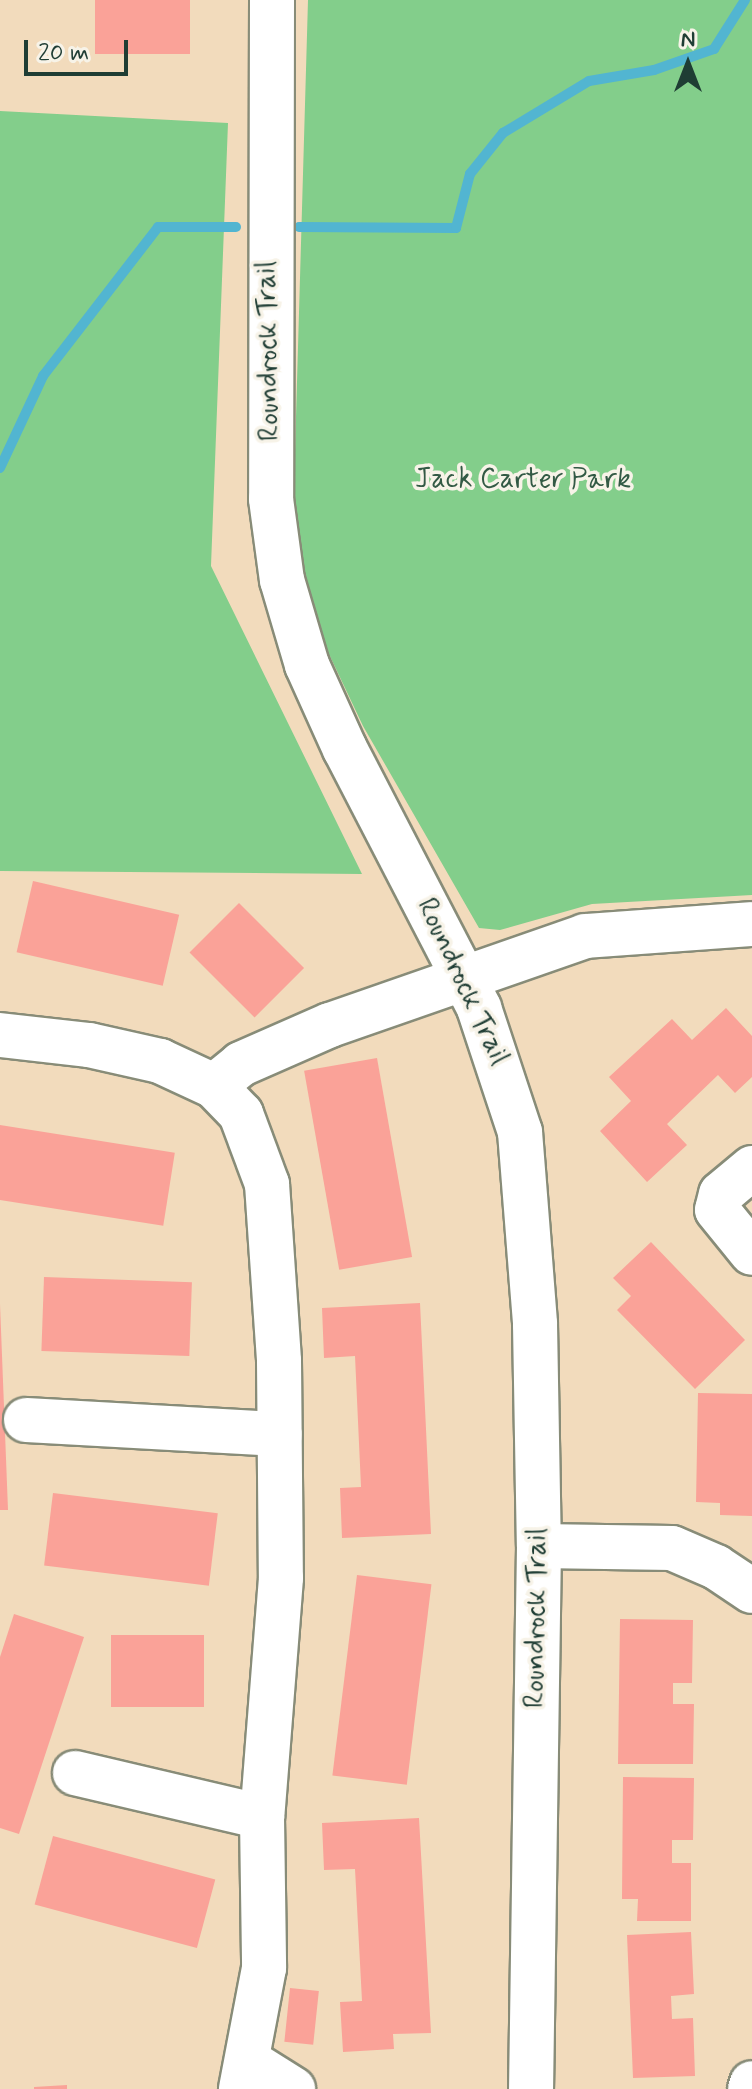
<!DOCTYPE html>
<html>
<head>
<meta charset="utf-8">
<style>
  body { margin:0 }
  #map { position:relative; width:752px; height:2089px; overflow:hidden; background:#f2dbbc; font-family:Mynerve,sans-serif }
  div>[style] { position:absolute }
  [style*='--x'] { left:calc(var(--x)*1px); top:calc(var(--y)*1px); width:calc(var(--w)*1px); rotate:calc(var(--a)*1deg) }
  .green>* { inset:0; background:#83ce8b }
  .stream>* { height:10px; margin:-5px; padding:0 5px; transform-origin:5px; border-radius:5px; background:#52b5d1 }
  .building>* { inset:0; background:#faa298; transform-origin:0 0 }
  .roads { filter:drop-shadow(2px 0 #888c78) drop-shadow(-2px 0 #888c78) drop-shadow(0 2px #888c78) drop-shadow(0 -2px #888c78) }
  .minor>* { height:44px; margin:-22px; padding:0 22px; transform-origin:22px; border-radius:22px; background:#fff }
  span { translate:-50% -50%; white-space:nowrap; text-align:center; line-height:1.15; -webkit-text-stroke:7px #f7f3e8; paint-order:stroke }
  .street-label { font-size:28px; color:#1f3d34 }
  .park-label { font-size:28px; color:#335a45 }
  .north { position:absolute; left:648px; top:24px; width:80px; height:80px; -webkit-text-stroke:6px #f7f3e8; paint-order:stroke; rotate:0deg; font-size:22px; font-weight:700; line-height:32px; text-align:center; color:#1f3d34 }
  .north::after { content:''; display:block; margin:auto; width:28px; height:36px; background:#1f3d34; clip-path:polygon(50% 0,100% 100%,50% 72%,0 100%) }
  .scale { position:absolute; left:24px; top:40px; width:104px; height:36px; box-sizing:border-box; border:4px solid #1f3d34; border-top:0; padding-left:10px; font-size:24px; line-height:28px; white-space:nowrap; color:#1f3d34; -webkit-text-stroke:6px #f7f3e8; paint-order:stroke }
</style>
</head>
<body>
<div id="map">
  <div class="green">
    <div style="clip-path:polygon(308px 0,752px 0,752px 895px,592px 904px,500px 930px,479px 928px,363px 726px,310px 614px,293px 521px)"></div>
    <div style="clip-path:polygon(0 111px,228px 123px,211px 566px,362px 874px,0 871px)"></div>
  </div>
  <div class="stream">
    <div style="--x:299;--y:227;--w:157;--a:0.4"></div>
    <div style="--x:456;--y:228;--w:56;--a:-75.5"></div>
    <div style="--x:470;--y:174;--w:53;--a:-51.2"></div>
    <div style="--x:503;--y:133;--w:100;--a:-31.2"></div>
    <div style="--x:589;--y:81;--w:66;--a:-9.6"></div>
    <div style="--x:654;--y:70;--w:64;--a:-19.3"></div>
    <div style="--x:714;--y:49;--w:58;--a:-57.7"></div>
    <div style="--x:0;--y:468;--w:102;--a:-64.9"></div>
    <div style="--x:43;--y:376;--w:188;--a:-52.3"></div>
    <div style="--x:158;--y:227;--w:78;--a:0"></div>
  </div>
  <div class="building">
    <div style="left:95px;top:0;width:95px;height:54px"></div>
    <div style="left:33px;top:881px;width:150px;height:73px;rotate:13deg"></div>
    <div style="left:239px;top:903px;width:92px;height:70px;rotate:45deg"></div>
    <div style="clip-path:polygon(726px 1008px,752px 1036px,752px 1077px,735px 1093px,718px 1075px,667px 1124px,687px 1145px,647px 1182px,600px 1131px,631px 1101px,609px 1077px,672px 1019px,692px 1040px)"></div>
    <div style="left:377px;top:1058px;width:202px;height:74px;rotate:80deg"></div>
    <div style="left:0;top:1125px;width:177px;height:74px;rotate:9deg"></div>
    <div style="clip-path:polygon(651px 1242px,745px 1340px,695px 1389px,617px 1310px,631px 1296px,613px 1278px)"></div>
    <div style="left:44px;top:1277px;width:148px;height:74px;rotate:2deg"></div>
    <div style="clip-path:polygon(420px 1303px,431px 1534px,342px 1538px,340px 1488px,361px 1487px,355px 1356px,324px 1358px,322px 1308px)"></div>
    <div style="clip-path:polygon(0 1304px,8px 1510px,0 1510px)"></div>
    <div style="clip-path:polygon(698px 1393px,752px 1394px,752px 1516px,720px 1515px,720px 1503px,696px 1502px)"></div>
    <div style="left:53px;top:1493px;width:166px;height:73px;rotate:7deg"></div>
    <div style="left:357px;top:1575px;width:75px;height:202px;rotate:7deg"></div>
    <div style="clip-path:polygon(14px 1614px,84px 1637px,19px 1834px,0 1828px,0 1657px)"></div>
    <div style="clip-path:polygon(620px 1619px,693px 1620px,692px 1683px,673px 1683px,673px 1704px,694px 1704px,693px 1764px,618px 1764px)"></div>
    <div style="left:111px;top:1635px;width:93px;height:72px"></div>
    <div style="clip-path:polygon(623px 1777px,694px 1778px,693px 1840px,672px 1840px,672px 1863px,691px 1863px,691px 1921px,637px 1921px,638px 1899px,622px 1899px)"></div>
    <div style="clip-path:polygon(419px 1818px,431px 2033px,393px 2034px,394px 2049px,343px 2052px,340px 2002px,362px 2001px,355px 1869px,324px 1870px,322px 1823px)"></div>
    <div style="left:53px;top:1836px;width:168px;height:71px;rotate:15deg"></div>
    <div style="clip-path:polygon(691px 1932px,694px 1994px,671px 1996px,672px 2019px,693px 2018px,695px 2076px,633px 2078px,627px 1935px)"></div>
    <div style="left:290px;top:1988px;width:29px;height:54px;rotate:6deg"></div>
    <div style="clip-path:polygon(67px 2085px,67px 2089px,34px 2089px,34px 2087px)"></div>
  </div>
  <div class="roads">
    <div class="minor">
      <div style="--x:272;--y:0;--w:499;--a:90.1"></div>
      <div style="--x:271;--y:499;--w:82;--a:82.3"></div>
      <div style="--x:282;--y:580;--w:89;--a:73.6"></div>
      <div style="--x:307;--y:665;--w:92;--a:65.7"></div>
      <div style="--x:345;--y:749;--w:292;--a:62.6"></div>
      <div style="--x:479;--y:1008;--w:131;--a:71.7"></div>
      <div style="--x:520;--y:1132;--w:193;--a:85.5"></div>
      <div style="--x:535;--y:1324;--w:222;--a:89"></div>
      <div style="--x:539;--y:1546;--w:543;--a:90.84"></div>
      <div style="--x:0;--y:1035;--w:90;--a:6.4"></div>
      <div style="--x:89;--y:1045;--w:73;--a:12.7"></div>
      <div style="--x:160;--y:1061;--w:60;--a:24.8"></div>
      <div style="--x:214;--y:1086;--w:39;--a:46"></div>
      <div style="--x:241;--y:1114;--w:75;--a:69.6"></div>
      <div style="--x:267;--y:1184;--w:177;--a:86.1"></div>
      <div style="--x:279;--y:1361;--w:217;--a:89.5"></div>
      <div style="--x:281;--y:1578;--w:240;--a:94.5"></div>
      <div style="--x:262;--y:1817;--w:151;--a:89.2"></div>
      <div style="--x:264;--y:1968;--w:123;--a:100.8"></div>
      <div style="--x:214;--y:1086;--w:35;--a:-39"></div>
      <div style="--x:241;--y:1064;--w:97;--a:-23.7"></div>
      <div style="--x:330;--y:1025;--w:270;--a:-19.2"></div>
      <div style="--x:585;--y:936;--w:167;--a:-4.1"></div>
      <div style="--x:752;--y:1168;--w:40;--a:140"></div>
      <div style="--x:721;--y:1194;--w:16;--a:104"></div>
      <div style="--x:717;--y:1210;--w:55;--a:50.9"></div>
      <div style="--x:26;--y:1420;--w:254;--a:3.2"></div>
      <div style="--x:539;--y:1546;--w:133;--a:0.9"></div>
      <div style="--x:672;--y:1548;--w:48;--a:23.4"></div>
      <div style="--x:716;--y:1567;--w:43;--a:33.7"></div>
      <div style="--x:75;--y:1773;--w:192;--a:13.2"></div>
      <div style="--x:250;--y:2062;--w:51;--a:32.1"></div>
      <div style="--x:750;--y:2089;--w:6;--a:-72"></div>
    </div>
  </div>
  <div class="street-label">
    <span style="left:269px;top:351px;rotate:-91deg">Roundrock Trail</span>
    <span style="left:462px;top:982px;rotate:65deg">Roundrock Trail</span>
    <span style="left:537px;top:1618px;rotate:-89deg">Roundrock Trail</span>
  </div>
  <div class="park-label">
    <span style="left:523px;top:480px">Jack Carter Park</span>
  </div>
  <div class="north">N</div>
  <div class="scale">20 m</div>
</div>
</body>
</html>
